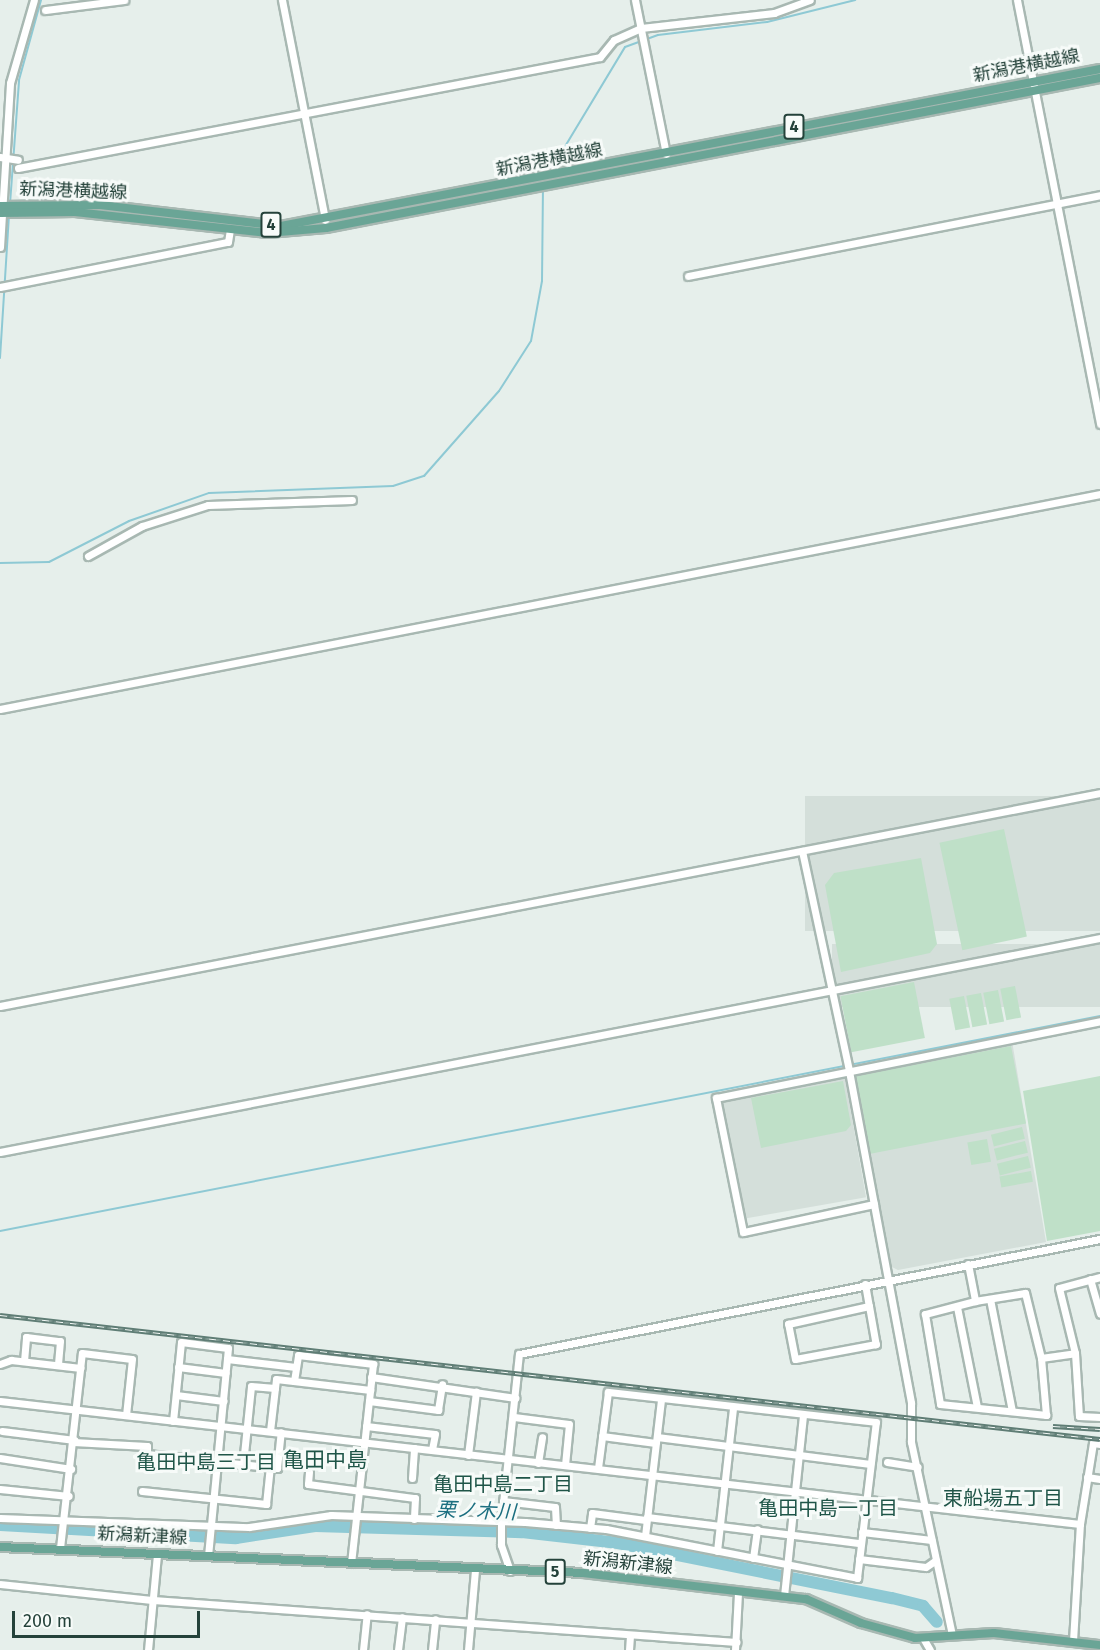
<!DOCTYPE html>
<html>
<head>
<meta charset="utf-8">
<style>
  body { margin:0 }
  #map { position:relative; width:1100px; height:1650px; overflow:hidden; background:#e6efeb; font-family:"Fira Sans","Noto Sans JP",sans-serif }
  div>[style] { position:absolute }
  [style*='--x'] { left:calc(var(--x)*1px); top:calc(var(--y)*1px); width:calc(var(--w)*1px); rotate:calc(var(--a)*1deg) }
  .built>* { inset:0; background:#d4dfda; transform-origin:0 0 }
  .green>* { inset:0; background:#bfe0c8; transform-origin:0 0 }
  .stream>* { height:2px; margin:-1px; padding:0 1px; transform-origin:1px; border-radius:1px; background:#8ec9d4 }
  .river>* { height:12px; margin:-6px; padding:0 6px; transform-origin:6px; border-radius:6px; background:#8ec9d4 }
  .roads { filter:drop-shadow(2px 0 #a8b8b2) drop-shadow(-2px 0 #a8b8b2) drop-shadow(0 2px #a8b8b2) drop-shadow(0 -2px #a8b8b2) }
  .minor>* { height:7px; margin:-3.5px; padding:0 3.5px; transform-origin:3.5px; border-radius:3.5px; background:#fff }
  .major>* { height:8px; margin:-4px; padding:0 4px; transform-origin:4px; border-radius:4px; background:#6aa596 }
  .rail>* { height:4.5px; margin-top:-2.25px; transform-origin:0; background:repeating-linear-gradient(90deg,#f7fbf9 0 7px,#5f7d75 0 14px); box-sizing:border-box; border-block:2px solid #5f7d75 }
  span { translate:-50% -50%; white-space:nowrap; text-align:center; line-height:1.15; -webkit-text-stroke:6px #f7fbf9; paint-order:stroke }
  .shield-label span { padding:2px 4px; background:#f7fbf9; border:2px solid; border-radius:4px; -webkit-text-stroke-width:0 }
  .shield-label { font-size:16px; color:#24423a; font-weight:700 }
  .street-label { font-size:18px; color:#24423a }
  .neighbourhood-label { font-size:20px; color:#1f5548 }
  .water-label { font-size:20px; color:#1c6f80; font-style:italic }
  .quarter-label { font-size:21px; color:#1f5548 }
  .scale { position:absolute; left:12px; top:1611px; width:188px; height:27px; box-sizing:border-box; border:3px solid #24423a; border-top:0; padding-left:8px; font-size:18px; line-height:21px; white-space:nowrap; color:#24423a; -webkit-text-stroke:4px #f7fbf9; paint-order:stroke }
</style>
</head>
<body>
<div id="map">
  <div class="built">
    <div style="left:1100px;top:796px;width:135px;height:295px;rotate:90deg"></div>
    <div style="left:1100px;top:944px;width:63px;height:268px;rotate:90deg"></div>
    <div style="clip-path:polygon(1012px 1041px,1046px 1242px,898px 1270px,888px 1265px,852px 1074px)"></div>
    <div style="left:845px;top:1078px;width:121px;height:126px;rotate:80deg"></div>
  </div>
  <div class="green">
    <div style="left:1004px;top:829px;width:110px;height:66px;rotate:78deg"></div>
    <div style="clip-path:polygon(921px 858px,937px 944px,930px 953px,841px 972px,825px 885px,834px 873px)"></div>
    <div style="left:914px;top:982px;width:57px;height:75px;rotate:79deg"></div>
    <div style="left:1015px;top:986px;width:32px;height:15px;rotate:79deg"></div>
    <div style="left:998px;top:990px;width:32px;height:15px;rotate:79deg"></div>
    <div style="left:981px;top:993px;width:32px;height:15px;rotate:79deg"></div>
    <div style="left:964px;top:996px;width:32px;height:15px;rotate:79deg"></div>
    <div style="left:1011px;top:1046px;width:79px;height:161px;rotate:79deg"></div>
    <div style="clip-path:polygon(1100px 1076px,1100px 1231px,1047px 1241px,1023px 1091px)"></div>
    <div style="clip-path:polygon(843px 1081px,851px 1125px,846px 1131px,761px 1148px,751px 1098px)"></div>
    <div style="left:1022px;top:1127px;width:12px;height:32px;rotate:76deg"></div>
    <div style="left:987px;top:1139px;width:23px;height:20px;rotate:80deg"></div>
    <div style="left:1025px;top:1141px;width:12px;height:32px;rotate:76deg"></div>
    <div style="left:1028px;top:1156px;width:12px;height:32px;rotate:76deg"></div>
    <div style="left:1031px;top:1171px;width:11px;height:32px;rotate:80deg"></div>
  </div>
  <div class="stream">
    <div style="--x:549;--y:173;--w:147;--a:-58.9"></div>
    <div style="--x:625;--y:47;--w:35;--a:-20"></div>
    <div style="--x:658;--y:35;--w:110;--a:-6.8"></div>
    <div style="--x:767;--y:22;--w:91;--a:-14"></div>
    <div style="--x:10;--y:204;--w:124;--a:-85.8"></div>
    <div style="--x:19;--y:80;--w:83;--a:-74.6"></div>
    <div style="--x:0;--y:358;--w:143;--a:-86.4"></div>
    <div style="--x:0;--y:563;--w:49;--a:-1.2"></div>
    <div style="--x:49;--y:562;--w:90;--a:-27.1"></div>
    <div style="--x:129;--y:521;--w:85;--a:-19.3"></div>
    <div style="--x:209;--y:493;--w:184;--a:-2.2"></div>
    <div style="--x:393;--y:486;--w:33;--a:-18"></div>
    <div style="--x:424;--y:476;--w:113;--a:-48.6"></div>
    <div style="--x:499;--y:391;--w:59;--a:-57.4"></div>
    <div style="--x:531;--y:341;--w:61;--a:-79.6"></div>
    <div style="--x:542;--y:281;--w:91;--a:-89.4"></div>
    <div style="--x:0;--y:1231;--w:1121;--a:-11.06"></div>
  </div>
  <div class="river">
    <div style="--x:0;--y:1525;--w:236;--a:3.2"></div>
    <div style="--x:236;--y:1538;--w:80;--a:-8.6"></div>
    <div style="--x:315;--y:1526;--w:207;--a:1.7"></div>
    <div style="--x:522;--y:1532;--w:97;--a:6.5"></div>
    <div style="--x:618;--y:1543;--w:279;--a:11.4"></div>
    <div style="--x:892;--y:1598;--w:32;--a:14"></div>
    <div style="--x:923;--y:1606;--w:21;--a:49"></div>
  </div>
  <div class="roads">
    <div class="minor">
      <div style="--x:282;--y:0;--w:224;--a:78.9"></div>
      <div style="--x:635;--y:0;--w:157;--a:78.6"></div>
      <div style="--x:1017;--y:0;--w:432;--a:78.9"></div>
      <div style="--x:45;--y:10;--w:80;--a:-7.2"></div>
      <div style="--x:0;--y:157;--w:18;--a:9"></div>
      <div style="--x:18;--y:168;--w:592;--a:-10.8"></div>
      <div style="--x:600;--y:57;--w:22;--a:-51"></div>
      <div style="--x:614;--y:40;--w:30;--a:-24"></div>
      <div style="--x:641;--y:28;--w:134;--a:-6.4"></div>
      <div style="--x:774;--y:13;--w:38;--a:-20"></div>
      <div style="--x:0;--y:247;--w:164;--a:-86.5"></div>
      <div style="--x:10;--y:83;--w:86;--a:-73.9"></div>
      <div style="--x:688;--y:276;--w:420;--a:-11.1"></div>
      <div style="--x:0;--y:287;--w:232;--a:-11.2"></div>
      <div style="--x:228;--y:242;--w:13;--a:-81"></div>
      <div style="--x:88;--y:556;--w:62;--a:-29.1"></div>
      <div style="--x:142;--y:526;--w:69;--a:-17.7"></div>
      <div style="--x:208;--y:505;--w:144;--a:-2"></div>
      <div style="--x:0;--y:709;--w:1121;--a:-11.06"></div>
      <div style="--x:802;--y:851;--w:225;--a:77.9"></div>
      <div style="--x:849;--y:1071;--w:338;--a:79.4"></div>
      <div style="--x:911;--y:1403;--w:39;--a:90"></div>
      <div style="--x:911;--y:1442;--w:197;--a:78"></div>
      <div style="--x:0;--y:1006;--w:1120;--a:-10.96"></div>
      <div style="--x:0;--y:1152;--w:1121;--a:-11.01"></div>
      <div style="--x:874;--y:1204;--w:134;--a:167.9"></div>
      <div style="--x:743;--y:1232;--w:137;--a:-101.4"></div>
      <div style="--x:716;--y:1098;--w:392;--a:-11.3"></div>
      <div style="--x:968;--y:1264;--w:38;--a:79"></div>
      <div style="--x:975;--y:1301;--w:52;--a:165.4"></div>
      <div style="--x:925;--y:1314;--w:91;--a:80.5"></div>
      <div style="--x:940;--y:1404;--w:107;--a:5.9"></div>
      <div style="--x:1046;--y:1415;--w:57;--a:-95"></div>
      <div style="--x:1041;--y:1358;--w:67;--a:-103.8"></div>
      <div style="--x:1025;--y:1293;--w:51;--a:170.9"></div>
      <div style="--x:1100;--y:1277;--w:42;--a:165"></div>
      <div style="--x:1059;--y:1288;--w:67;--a:76.2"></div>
      <div style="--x:1075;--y:1353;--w:63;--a:86.4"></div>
      <div style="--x:1079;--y:1416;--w:21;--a:3"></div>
      <div style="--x:1090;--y:1279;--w:36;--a:74"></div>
      <div style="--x:865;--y:1284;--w:22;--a:80"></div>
      <div style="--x:869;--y:1306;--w:39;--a:80"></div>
      <div style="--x:876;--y:1344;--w:82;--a:169.5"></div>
      <div style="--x:795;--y:1359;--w:36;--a:-101"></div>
      <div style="--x:788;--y:1324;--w:83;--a:-12.5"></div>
      <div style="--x:990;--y:1299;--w:114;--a:78.9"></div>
      <div style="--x:957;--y:1307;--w:102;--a:78.7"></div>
      <div style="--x:1041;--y:1358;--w:34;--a:-8"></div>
      <div style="--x:227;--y:1359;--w:69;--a:6.6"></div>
      <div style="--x:24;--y:1361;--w:24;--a:-85"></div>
      <div style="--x:26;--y:1337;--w:34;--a:7"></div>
      <div style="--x:60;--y:1341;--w:24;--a:95"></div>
      <div style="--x:0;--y:1364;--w:12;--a:-20"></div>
      <div style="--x:11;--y:1360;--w:70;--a:6.5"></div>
      <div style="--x:178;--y:1367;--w:48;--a:7.1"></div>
      <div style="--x:371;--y:1377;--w:146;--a:8.3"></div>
      <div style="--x:294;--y:1381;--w:26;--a:-81"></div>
      <div style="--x:298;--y:1355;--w:76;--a:6.8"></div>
      <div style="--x:373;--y:1364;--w:200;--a:96.3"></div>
      <div style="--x:176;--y:1395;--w:48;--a:7.1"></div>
      <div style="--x:0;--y:1401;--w:1087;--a:6.5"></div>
      <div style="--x:369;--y:1401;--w:70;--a:7.4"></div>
      <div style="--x:438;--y:1410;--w:26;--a:-81"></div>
      <div style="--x:514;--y:1417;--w:55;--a:7.3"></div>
      <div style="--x:569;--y:1424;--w:41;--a:95.6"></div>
      <div style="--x:173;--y:1421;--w:79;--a:-84.2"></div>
      <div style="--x:181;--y:1342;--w:47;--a:7.3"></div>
      <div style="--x:228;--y:1348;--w:208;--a:95.5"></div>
      <div style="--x:366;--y:1426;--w:69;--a:6.6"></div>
      <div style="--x:435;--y:1434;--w:16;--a:101"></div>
      <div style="--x:2;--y:1431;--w:73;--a:7.1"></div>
      <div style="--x:270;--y:1431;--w:52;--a:-83.4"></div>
      <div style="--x:276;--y:1379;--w:95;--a:6.7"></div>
      <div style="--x:602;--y:1436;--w:54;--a:7.4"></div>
      <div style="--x:657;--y:1437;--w:215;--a:7.2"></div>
      <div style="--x:73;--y:1442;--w:74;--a:3.1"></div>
      <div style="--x:147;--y:1446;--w:8;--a:90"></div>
      <div style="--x:147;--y:1454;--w:131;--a:6.1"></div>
      <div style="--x:277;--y:1468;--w:36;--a:-84"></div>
      <div style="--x:468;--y:1455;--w:64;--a:-82.8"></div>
      <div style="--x:0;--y:1458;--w:72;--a:8.8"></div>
      <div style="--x:887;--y:1462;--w:31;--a:9"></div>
      <div style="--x:538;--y:1463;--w:26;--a:-81"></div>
      <div style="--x:243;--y:1464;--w:78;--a:-84.1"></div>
      <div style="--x:251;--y:1386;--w:24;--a:5"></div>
      <div style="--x:309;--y:1472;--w:12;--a:95"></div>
      <div style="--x:308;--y:1484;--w:108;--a:7.5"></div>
      <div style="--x:415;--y:1498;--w:21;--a:93"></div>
      <div style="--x:1087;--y:1477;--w:13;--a:9"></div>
      <div style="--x:412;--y:1478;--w:30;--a:-86"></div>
      <div style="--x:0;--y:1489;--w:69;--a:5.8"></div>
      <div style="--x:142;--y:1491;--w:125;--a:6"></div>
      <div style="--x:266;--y:1504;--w:37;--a:-84"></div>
      <div style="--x:503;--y:1501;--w:52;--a:6.6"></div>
      <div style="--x:555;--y:1507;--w:18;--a:87"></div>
      <div style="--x:647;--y:1517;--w:215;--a:7"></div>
      <div style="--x:0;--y:1518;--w:249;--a:2.1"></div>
      <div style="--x:249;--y:1527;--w:83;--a:-8.3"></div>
      <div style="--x:331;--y:1515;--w:194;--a:2.1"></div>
      <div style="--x:525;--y:1522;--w:81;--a:4.9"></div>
      <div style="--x:606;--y:1529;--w:256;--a:11"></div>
      <div style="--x:857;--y:1578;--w:157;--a:-83.1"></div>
      <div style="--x:876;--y:1422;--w:270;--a:-173.6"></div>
      <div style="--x:608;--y:1392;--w:77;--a:97.5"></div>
      <div style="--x:590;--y:1528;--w:15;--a:-82"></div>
      <div style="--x:592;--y:1513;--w:54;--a:7.4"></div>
      <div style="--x:862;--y:1532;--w:70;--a:6.5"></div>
      <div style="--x:645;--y:1536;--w:137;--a:-83.3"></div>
      <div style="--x:60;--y:1548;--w:196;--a:-83.6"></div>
      <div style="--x:82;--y:1353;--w:50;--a:6.8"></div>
      <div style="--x:132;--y:1359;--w:56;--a:96.1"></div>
      <div style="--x:717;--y:1551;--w:143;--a:-83.6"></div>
      <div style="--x:753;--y:1558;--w:29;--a:-82"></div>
      <div style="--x:859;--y:1559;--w:67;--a:6.8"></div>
      <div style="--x:926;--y:1567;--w:12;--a:-35"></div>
      <div style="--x:510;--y:1571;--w:28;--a:-109"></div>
      <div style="--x:501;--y:1545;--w:23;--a:-90"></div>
      <div style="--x:501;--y:1522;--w:169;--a:-83.9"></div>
      <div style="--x:519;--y:1354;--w:592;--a:-11.2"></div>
      <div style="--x:0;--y:1584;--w:154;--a:6"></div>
      <div style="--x:153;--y:1600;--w:585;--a:4.12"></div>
      <div style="--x:784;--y:1596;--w:181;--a:-84"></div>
      <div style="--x:923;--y:1638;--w:14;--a:60"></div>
      <div style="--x:1073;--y:1641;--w:117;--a:-86.6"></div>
      <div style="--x:1080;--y:1524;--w:82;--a:-80.9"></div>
      <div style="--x:1093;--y:1443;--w:7;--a:8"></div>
      <div style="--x:148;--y:1650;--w:96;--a:-84.6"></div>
      <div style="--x:363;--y:1650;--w:36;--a:-84"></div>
      <div style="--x:398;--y:1650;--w:33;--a:-83"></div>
      <div style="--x:432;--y:1650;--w:31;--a:-84"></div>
      <div style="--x:468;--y:1650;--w:80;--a:-85"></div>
      <div style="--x:629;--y:1650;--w:15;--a:-86"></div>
      <div style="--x:735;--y:1650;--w:58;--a:-87"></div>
    </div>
    <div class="major">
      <div style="--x:0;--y:206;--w:100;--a:-0.6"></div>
      <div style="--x:100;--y:205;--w:182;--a:6.6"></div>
      <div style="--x:281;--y:226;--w:834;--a:-10.85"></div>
      <div style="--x:0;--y:213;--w:75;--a:-0.8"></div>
      <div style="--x:75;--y:212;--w:194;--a:6.2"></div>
      <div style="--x:268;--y:233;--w:58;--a:-4.9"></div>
      <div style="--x:326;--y:228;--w:788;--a:-10.97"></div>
      <div style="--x:0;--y:1547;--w:584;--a:2.55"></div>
      <div style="--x:583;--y:1573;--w:225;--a:6.7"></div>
      <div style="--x:806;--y:1599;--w:60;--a:23.6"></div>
      <div style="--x:861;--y:1623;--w:56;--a:15.5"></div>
      <div style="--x:915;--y:1638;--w:79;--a:-3.6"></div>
      <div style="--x:994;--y:1633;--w:107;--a:6.5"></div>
    </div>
  </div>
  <div class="rail">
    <div style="--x:0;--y:1315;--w:1107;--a:6.43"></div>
    <div style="--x:1053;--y:1426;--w:47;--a:3.7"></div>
  </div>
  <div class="shield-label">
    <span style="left:794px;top:127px">4</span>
    <span style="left:271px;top:225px">4</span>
    <span style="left:555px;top:1572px">5</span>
  </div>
  <div class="street-label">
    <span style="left:1026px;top:66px;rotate:-11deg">新潟港横越線</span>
    <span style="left:549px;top:160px;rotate:-11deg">新潟港横越線</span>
    <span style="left:73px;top:191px;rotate:2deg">新潟港横越線</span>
    <span style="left:142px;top:1536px;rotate:3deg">新潟新津線</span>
    <span style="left:628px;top:1563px;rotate:6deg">新潟新津線</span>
  </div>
  <div class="neighbourhood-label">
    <span style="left:206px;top:1462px">亀田中島三丁目</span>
    <span style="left:503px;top:1484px">亀田中島二丁目</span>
    <span style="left:1003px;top:1498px">東船場五丁目</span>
    <span style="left:828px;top:1508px">亀田中島一丁目</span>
  </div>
  <div class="water-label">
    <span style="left:476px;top:1511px;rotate:2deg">栗ノ木川</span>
  </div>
  <div class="quarter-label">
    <span style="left:325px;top:1460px">亀田中島</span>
  </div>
  <div class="scale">200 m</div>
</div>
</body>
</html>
